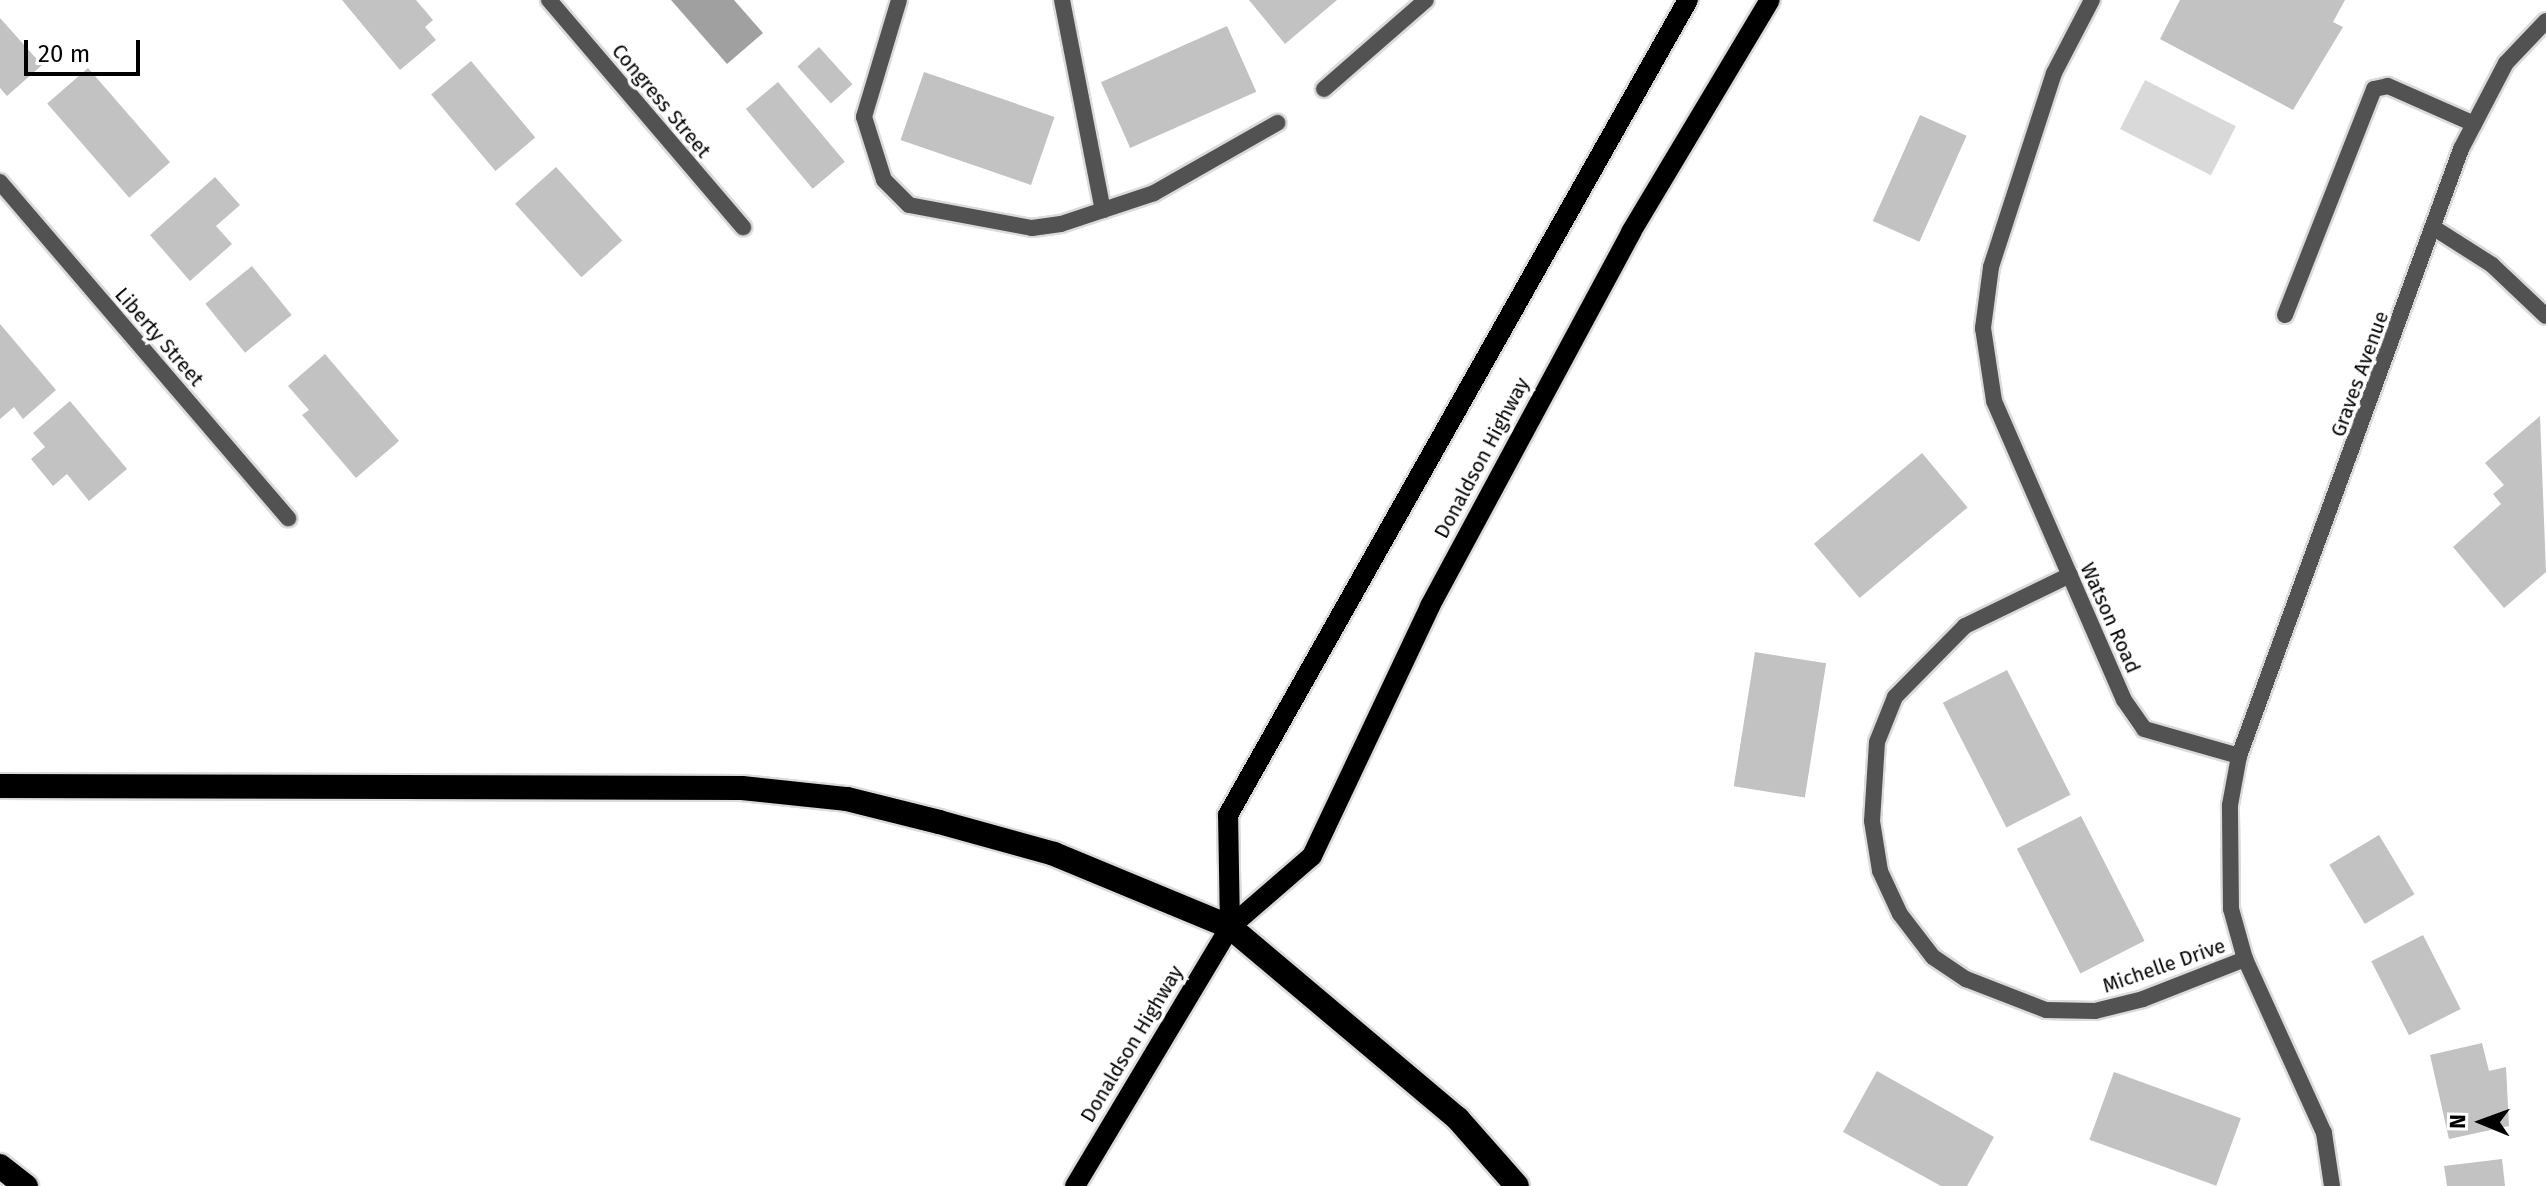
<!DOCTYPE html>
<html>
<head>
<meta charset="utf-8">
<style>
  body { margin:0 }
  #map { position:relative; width:2546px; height:1186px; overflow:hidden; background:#fff; font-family:"Fira Sans",sans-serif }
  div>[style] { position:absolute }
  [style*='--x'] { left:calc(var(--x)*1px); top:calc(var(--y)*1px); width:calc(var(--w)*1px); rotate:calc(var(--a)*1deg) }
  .green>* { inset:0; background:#d9d9d9; transform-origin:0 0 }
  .water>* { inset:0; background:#a0a0a0 }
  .building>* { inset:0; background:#c2c2c2; transform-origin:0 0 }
  .roads { filter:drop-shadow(2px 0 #dbdbdb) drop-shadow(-2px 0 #dbdbdb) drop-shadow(0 2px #dbdbdb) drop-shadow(0 -2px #dbdbdb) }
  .service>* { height:16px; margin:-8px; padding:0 8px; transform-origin:8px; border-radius:8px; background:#525252 }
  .minor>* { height:16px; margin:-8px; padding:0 8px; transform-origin:8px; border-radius:8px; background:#525252 }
  .primary>* { height:20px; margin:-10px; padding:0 10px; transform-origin:10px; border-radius:10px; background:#000 }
  .motorway>* { height:24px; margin:-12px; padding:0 12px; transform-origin:12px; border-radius:12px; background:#000 }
  span { translate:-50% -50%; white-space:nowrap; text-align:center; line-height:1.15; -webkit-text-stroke:7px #fff; paint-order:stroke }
  .street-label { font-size:20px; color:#000 }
  .north { position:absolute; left:2442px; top:1082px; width:80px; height:80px; -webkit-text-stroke:6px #fff; paint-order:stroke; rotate:271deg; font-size:22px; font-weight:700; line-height:32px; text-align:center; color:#000 }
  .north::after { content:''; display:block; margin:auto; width:28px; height:36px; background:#000; clip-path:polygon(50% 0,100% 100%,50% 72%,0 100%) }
  .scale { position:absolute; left:24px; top:40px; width:116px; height:36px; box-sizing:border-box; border:4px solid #000; border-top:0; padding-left:10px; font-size:24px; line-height:28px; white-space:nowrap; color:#000; -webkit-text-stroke:6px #fff; paint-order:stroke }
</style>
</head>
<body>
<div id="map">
  <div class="green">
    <div style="left:2145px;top:80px;width:102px;height:55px;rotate:27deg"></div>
  </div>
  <div class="water">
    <div style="clip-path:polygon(671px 0,734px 0,763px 33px,727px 64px)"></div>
  </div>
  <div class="building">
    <div style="clip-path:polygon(342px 0,416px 0,433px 20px,425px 27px,436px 40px,400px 70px)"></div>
    <div style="clip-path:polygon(1249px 0,1337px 0,1285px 44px)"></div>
    <div style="clip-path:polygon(2180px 0,2345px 0,2333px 22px,2343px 27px,2293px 110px,2160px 39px)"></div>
    <div style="clip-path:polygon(0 18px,42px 65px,7px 96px,0 88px)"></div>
    <div style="left:1227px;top:26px;width:72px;height:138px;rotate:66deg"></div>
    <div style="left:819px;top:47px;width:50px;height:29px;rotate:48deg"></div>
    <div style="left:471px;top:61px;width:100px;height:52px;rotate:50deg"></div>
    <div style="left:88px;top:68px;width:125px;height:54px;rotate:49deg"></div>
    <div style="left:924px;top:72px;width:138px;height:72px;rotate:19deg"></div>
    <div style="left:778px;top:82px;width:104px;height:42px;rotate:50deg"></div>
    <div style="left:1920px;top:115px;width:51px;height:116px;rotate:24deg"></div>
    <div style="left:556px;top:167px;width:99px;height:55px;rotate:48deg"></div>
    <div style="clip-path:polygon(215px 177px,240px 205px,216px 226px,232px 244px,190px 281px,150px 235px)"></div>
    <div style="left:252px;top:266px;width:63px;height:60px;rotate:51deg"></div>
    <div style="clip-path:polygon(0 324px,56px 390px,23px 419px,14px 407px,0 419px)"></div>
    <div style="clip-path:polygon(325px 354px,399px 441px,356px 478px,302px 415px,309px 410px,288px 386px)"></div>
    <div style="clip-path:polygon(70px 401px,127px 469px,89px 501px,67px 474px,53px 486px,31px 459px,45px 447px,33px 433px)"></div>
    <div style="clip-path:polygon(2540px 416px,2546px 572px,2504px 608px,2453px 547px,2501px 504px,2493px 494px,2504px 485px,2485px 463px)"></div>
    <div style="left:1922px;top:453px;width:71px;height:141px;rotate:50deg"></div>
    <div style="left:1755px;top:652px;width:72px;height:136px;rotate:9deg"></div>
    <div style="left:2007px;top:670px;width:140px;height:72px;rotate:63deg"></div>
    <div style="left:2081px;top:816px;width:140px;height:72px;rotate:63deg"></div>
    <div style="left:2379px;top:835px;width:69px;height:58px;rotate:59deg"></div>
    <div style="left:2423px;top:935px;width:83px;height:58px;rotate:63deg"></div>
    <div style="clip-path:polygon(2482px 1043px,2489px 1071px,2506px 1067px,2509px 1126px,2449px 1139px,2430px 1055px)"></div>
    <div style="clip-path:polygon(1877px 1071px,1994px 1137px,1967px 1186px,1941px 1186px,1843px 1132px)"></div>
    <div style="left:2114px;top:1072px;width:135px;height:72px;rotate:20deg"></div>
    <div style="clip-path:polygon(2502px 1159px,2505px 1186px,2447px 1186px,2444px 1166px)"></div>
  </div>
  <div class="roads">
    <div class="service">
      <div style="--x:899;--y:0;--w:122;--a:106.7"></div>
      <div style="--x:864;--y:117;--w:66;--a:72.4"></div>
      <div style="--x:884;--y:180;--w:35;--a:45"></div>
      <div style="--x:909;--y:205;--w:125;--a:10.6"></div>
      <div style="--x:1032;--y:228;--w:29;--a:-8"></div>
      <div style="--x:1061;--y:224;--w:98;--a:-18.4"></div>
      <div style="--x:1154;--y:193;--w:142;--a:-29.6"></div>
      <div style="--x:1062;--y:0;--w:214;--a:79"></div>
      <div style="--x:1324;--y:89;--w:135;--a:-41.1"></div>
      <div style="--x:2434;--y:228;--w:69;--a:32.5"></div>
      <div style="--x:2492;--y:265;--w:74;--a:43.4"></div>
      <div style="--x:2285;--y:315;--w:243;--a:-68.5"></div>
      <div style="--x:2374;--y:89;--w:14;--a:-12"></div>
      <div style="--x:2388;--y:86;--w:94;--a:23.8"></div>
    </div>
    <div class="minor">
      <div style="--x:549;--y:0;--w:299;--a:49.5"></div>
      <div style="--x:2092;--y:0;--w:82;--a:117.5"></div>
      <div style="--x:2054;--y:73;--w:204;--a:108"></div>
      <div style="--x:1991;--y:267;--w:62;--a:97.5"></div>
      <div style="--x:1983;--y:328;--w:74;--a:81.4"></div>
      <div style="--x:1994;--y:401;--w:326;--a:66.5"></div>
      <div style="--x:2124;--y:700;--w:35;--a:55"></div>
      <div style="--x:2144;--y:729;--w:99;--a:15.9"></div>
      <div style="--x:0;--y:182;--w:443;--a:49.4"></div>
      <div style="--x:2070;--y:575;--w:117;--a:154.1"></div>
      <div style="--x:1965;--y:626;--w:100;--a:134.6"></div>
      <div style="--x:1895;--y:697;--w:48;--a:111.8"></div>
      <div style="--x:1877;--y:742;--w:79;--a:93.6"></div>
      <div style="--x:1872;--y:821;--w:51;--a:80.9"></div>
      <div style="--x:1880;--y:871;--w:47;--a:65.1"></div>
      <div style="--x:1900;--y:914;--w:54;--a:52.5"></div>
      <div style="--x:1933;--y:957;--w:40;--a:34"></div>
      <div style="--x:1966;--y:979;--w:86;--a:21.2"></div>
      <div style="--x:2046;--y:1010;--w:49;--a:1.2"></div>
      <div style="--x:2095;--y:1011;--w:49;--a:-14"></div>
      <div style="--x:2143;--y:999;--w:110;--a:-21.4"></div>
      <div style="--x:2332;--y:1186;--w:54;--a:-98.6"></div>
      <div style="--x:2324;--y:1133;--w:191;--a:-114.4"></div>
      <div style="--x:2245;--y:959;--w:52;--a:-105.6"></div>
      <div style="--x:2231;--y:909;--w:104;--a:-90.6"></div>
      <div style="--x:2230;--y:805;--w:50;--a:-79.6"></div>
      <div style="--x:2239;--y:756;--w:646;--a:-69.91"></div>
      <div style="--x:2461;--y:149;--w:97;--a:-62.4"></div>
      <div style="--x:2506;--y:63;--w:58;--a:-46.4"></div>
    </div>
    <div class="primary">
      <div style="--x:1230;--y:927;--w:112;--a:-91"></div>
      <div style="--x:1228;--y:815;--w:936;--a:-60.56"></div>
      <div style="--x:1075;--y:1186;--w:302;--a:-59.1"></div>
      <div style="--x:1230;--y:927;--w:108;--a:-40.9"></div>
      <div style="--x:1312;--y:856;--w:276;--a:-64.7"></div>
      <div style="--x:1430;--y:606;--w:425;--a:-61.7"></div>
      <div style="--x:1631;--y:232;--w:270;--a:-59.1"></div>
    </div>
    <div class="motorway">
      <div style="--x:0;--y:786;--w:742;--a:0.15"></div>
      <div style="--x:742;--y:788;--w:106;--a:6"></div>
      <div style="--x:847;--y:799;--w:95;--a:14"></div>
      <div style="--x:939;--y:822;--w:119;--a:15.5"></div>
      <div style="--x:1054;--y:854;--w:191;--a:22.5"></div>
      <div style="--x:1230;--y:927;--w:298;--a:40.1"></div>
      <div style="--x:1458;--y:1119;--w:89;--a:48.6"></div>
      <div style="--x:0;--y:1166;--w:33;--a:38"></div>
    </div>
  </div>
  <div class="street-label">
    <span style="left:661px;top:101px;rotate:50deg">Congress Street</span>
    <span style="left:159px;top:337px;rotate:49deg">Liberty Street</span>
    <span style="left:2360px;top:374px;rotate:-70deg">Graves Avenue</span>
    <span style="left:1482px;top:458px;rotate:-62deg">Donaldson Highway</span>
    <span style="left:2110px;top:618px;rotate:66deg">Watson Road</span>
    <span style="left:2164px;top:966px;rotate:-19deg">Michelle Drive</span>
    <span style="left:1132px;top:1044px;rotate:-59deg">Donaldson Highway</span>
  </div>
  <div class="north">N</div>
  <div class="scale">20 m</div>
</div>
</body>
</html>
